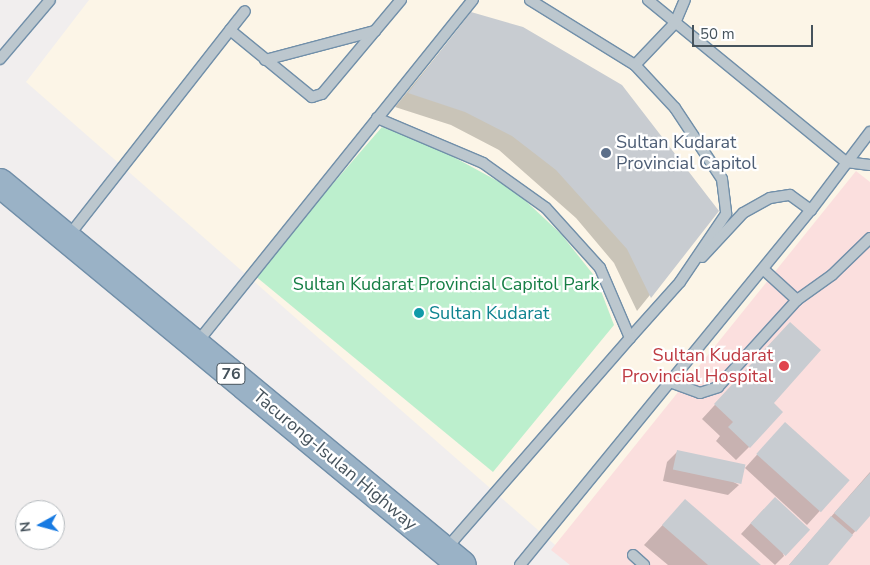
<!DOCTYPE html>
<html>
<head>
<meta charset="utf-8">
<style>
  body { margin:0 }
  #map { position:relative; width:870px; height:565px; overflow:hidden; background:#f1eeee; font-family:"Nunito Sans",sans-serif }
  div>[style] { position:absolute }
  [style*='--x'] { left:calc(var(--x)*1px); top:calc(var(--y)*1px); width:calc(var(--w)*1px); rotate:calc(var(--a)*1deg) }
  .commercial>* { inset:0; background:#fcf5e7 }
  .medical>* { inset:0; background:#fbdfde }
  .green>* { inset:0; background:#bcefcd }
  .shadow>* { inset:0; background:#0003 }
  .building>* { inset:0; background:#c8ccd1; transform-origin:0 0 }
  .roads { filter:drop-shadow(1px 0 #718fa9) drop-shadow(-1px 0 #718fa9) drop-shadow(0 1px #718fa9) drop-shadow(0 -1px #718fa9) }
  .service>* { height:10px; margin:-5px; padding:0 5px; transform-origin:5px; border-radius:5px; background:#bcc7ce }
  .trunk>* { height:28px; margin:-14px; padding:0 14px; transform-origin:14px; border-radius:14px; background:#9ab2c6 }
  .dots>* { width:14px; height:14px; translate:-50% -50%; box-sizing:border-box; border:2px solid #fff; border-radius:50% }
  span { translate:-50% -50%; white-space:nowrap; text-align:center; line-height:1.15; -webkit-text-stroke:4.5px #fff; paint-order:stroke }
  .shield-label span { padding:1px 4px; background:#fff; border:1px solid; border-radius:4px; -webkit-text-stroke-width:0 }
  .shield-label { font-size:16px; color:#46535c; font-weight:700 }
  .service-label { font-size:18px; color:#4e5e75 }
  .left { translate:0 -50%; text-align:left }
  .park-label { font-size:18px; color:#167e45 }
  .culture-label { font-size:18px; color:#0d838f }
  .health-label { font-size:18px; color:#be3a42 }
  .right { translate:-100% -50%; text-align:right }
  .street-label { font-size:18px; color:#46535c }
  .north { position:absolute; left:15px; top:500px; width:50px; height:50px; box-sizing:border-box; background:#fff; border:1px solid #b5babe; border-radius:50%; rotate:263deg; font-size:14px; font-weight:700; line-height:20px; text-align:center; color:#46535c }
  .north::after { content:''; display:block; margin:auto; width:18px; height:22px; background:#177ae2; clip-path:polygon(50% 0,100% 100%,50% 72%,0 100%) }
  .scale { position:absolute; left:692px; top:25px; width:121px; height:22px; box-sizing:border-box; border:2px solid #46535c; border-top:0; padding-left:6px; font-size:15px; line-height:18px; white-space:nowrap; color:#46535c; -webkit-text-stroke:4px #fff; paint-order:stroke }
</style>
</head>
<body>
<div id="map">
  <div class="commercial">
    <div style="clip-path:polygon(89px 0,870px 0,870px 565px,578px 565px,26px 82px)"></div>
  </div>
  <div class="medical">
    <div style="clip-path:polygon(856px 171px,870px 182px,870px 565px,570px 565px,551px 550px)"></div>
  </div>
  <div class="green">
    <div style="clip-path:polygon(382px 127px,437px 148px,514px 190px,561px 234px,596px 278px,614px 325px,493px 472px,254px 275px)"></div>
  </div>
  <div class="shadow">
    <div style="clip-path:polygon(471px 14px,718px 211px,637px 311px,614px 263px,576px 218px,499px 150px,451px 125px,395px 107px)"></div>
    <div style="clip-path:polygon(777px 337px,772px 403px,749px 447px,736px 460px,716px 441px,720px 436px,702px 419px)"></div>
    <div style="clip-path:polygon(772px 438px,848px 480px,807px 525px,745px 468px)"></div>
    <div style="clip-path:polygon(678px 451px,739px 485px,728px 495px,663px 481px,667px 462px)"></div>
    <div style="clip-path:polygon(870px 472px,870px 514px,826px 565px,789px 565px)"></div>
    <div style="clip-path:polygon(685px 501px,759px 565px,668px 565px,644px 545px)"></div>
    <div style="clip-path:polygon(764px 509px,784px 556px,775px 565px,741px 534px)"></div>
  </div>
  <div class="building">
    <div style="clip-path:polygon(471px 12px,523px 27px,622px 85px,719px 211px,651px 298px,627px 249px,556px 170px,512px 136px,465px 112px,408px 93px)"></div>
    <div style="clip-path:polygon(790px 322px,821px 350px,774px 403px,783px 412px,750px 448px,728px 427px,733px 422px,714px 404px)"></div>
    <div style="left:785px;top:422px;width:87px;height:43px;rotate:42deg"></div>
    <div style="left:677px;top:450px;width:70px;height:20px;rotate:12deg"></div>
    <div style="clip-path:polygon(870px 473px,870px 516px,856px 532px,834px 513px)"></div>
    <div style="left:775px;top:497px;width:48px;height:36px;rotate:43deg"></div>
    <div style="clip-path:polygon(685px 499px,761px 565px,708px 565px,662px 525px)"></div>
    <div style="clip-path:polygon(831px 516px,853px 535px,828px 565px,789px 565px)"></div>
  </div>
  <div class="roads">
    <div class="service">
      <div style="--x:530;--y:0;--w:123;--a:31.8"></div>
      <div style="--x:635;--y:65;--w:59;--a:47.1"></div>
      <div style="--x:675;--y:108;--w:85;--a:56.5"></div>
      <div style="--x:722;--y:179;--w:35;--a:83"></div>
      <div style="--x:726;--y:214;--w:82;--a:124.1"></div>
      <div style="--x:680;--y:282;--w:75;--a:131.8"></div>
      <div style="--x:648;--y:0;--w:256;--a:39.3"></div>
      <div style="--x:846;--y:162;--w:24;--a:7"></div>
      <div style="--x:230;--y:30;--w:106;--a:39.3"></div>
      <div style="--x:312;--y:97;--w:10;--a:-17"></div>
      <div style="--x:322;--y:94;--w:123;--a:-50"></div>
      <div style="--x:0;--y:59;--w:77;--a:-49.7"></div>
      <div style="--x:265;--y:60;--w:114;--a:-14.8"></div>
      <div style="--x:635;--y:65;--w:58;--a:-46.4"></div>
      <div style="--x:675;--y:23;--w:25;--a:-67"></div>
      <div style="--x:377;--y:118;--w:115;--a:23"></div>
      <div style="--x:483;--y:163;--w:77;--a:35.5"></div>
      <div style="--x:546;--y:208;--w:81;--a:48"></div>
      <div style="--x:600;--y:268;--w:76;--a:66.8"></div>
      <div style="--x:630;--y:338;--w:281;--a:131.1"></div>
      <div style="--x:67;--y:238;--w:288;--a:-51.9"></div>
      <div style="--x:702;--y:257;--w:60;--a:-47"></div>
      <div style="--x:743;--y:213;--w:31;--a:-29"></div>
      <div style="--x:770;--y:198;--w:20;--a:-9"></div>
      <div style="--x:790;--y:195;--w:26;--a:36"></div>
      <div style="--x:763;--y:269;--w:46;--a:42.4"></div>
      <div style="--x:196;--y:344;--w:442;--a:-51.2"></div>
      <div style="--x:670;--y:382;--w:32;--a:20"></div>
      <div style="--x:700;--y:393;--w:19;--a:-18"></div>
      <div style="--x:718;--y:387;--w:118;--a:-47.8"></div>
      <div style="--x:797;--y:300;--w:43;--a:-35.5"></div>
      <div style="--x:832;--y:275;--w:53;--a:-44.2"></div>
      <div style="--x:633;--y:555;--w:15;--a:42"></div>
      <div style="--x:520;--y:565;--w:459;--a:-50.7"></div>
      <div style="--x:811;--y:210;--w:98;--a:-52.9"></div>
    </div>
    <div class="trunk">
      <div style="--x:0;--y:183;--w:599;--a:39.59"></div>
    </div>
  </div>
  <div class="dots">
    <div style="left:606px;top:153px;background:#5c6f8a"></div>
    <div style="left:419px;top:313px;background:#0f9aa8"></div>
    <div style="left:784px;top:366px;background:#e0444e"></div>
  </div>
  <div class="shield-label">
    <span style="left:231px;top:374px">76</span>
  </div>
  <div class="service-label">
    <span class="left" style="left:616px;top:153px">Sultan Kudarat<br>Provincial Capitol</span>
  </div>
  <div class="park-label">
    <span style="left:446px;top:284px">Sultan Kudarat Provincial Capitol Park</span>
  </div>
  <div class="culture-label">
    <span class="left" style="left:429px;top:313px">Sultan Kudarat</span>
  </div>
  <div class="health-label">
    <span class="right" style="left:773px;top:366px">Sultan Kudarat<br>Provincial Hospital</span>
  </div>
  <div class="street-label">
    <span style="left:335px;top:460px;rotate:40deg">Tacurong-Isulan Highway</span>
  </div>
  <div class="north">N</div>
  <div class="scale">50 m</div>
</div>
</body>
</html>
